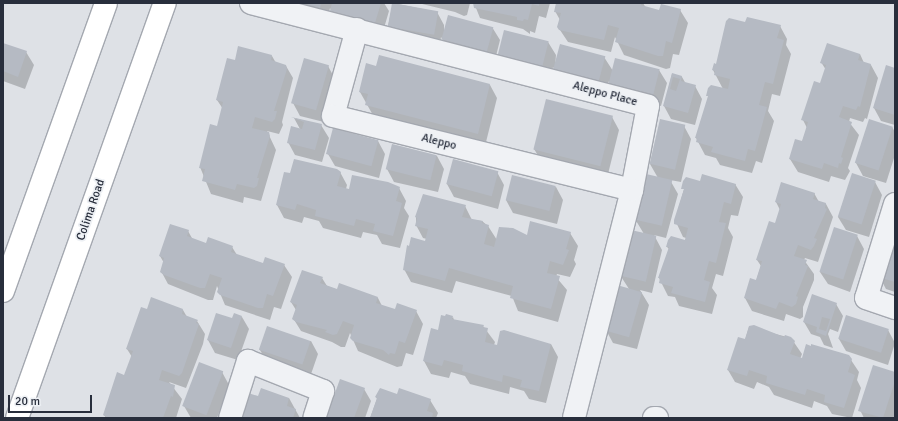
<!DOCTYPE html>
<html>
<head>
<meta charset="utf-8">
<style>
  body { margin:0 }
  #map { position:relative; width:898px; height:421px; overflow:hidden; background:#dee1e6; font-family:Signika,sans-serif }
  div>[style] { position:absolute }
  [style*='--x'] { left:calc(var(--x)*1px); top:calc(var(--y)*1px); width:calc(var(--w)*1px); rotate:calc(var(--a)*1deg) }
  .shadow>* { inset:0; background:#0003 }
  .building>* { inset:0; background:#b5bac3; transform-origin:0 0 }
  .roads { filter:drop-shadow(1px 0 #a4a8b0) drop-shadow(-1px 0 #a4a8b0) drop-shadow(0 1px #a4a8b0) drop-shadow(0 -1px #a4a8b0) }
  .minor>* { height:22px; margin:-11px; padding:0 11px; transform-origin:11px; border-radius:11px; background:#f0f2f5 }
  .major>* { height:22px; margin:-11px; padding:0 11px; transform-origin:11px; border-radius:11px; background:#fff }
  span { translate:-50% -50%; white-space:nowrap; text-align:center; line-height:1.15; -webkit-text-stroke:3.5px #edf0f4; paint-order:stroke }
  .street-label { font-size:12px; color:#282e3c }
  .frame { position:absolute; inset:0; border:4px solid #282e3c; pointer-events:none }
  .scale { position:absolute; left:8px; top:395px; width:84px; height:18px; box-sizing:border-box; border:2px solid #282e3c; border-top:0; padding-left:5px; font-size:12px; line-height:14px; white-space:nowrap; color:#282e3c; -webkit-text-stroke:3px #edf0f4; paint-order:stroke }
</style>
</head>
<body>
<div id="map">
  <div class="shadow">
    <div style="clip-path:polygon(280px 3px,384px 3px,389px 11px,382px 35px,339px 23px,330px 8px,327px 21px)"></div>
    <div style="clip-path:polygon(393px 3px,437px 12px,444px 25px,444px 34px,492px 27px,500px 40px,494px 64px,450px 52px,441px 37px,439px 49px,395px 38px,388px 26px)"></div>
    <div style="clip-path:polygon(418px 3px,470px 3px,467px 15px,464px 16px,455px 12px)"></div>
    <div style="clip-path:polygon(474px 3px,550px 3px,546px 18px,539px 16px,535px 33px,530px 31px,530px 34px,523px 29px,480px 18px)"></div>
    <div style="clip-path:polygon(557px 3px,643px 3px,646px 8px,660px 11px,680px 10px,688px 23px,679px 55px,673px 54px,670px 68px,666px 69px,624px 55px,615px 37px,611px 52px,568px 42px,558px 27px,560px 20px,555px 11px)"></div>
    <div style="clip-path:polygon(746px 24px,780px 26px,787px 39px,786px 45px,791px 54px,780px 96px,772px 94px,768px 111px,774px 121px,762px 163px,756px 161px,752px 173px,720px 165px,716px 158px,705px 155px,696px 138px,723px 89px,713px 70px)"></div>
    <div style="clip-path:polygon(548px 42px,556px 55px,555px 67px,604px 57px,613px 71px,659px 70px,667px 83px,661px 106px,617px 95px,609px 81px,605px 93px,562px 82px,553px 67px,550px 79px,506px 67px,499px 55px)"></div>
    <div style="clip-path:polygon(3px 44px,26px 52px,34px 65px,25px 89px,3px 81px)"></div>
    <div style="clip-path:polygon(860px 54px,864px 63px,871px 65px,878px 78px,867px 119px,865px 118px,863px 122px,850px 118px,849px 122px,859px 135px,848px 168px,850px 171px,845px 180px,831px 176px,829px 182px,798px 172px,790px 159px,802px 142px,807px 128px,803px 120px,821px 85px,826px 70px,821px 62px)"></div>
    <div style="clip-path:polygon(272px 56px,276px 63px,286px 66px,293px 78px,282px 122px,283px 125px,279px 134px,267px 131px,276px 150px,261px 201px,244px 197px,243px 203px,211px 194px,200px 167px,218px 127px,223px 109px,217px 100px,235px 62px)"></div>
    <div style="clip-path:polygon(328px 66px,335px 79px,324px 122px,300px 116px,293px 103px)"></div>
    <div style="clip-path:polygon(376px 67px,490px 85px,497px 98px,485px 146px,374px 117px,360px 92px)"></div>
    <div style="clip-path:polygon(895px 69px,895px 125px,881px 121px,874px 108px)"></div>
    <div style="clip-path:polygon(672px 74px,682px 77px,686px 84px,695px 86px,702px 99px,695px 125px,671px 119px,664px 106px)"></div>
    <div style="clip-path:polygon(612px 117px,619px 130px,607px 178px,542px 162px,534px 149px)"></div>
    <div style="clip-path:polygon(294px 118px,321px 125px,329px 138px,322px 162px,295px 155px,288px 142px,300px 129px)"></div>
    <div style="clip-path:polygon(684px 126px,691px 139px,681px 182px,670px 180px,678px 194px,666px 238px,654px 235px,662px 250px,652px 293px,640px 290px,649px 305px,637px 349px,613px 343px,606px 330px,629px 289px,620px 275px,644px 234px,635px 219px,658px 178px,650px 164px)"></div>
    <div style="clip-path:polygon(892px 127px,895px 132px,895px 155px,886px 183px,863px 176px,856px 163px)"></div>
    <div style="clip-path:polygon(334px 129px,378px 141px,385px 154px,379px 178px,335px 166px,328px 154px)"></div>
    <div style="clip-path:polygon(393px 145px,437px 156px,444px 169px,438px 192px,394px 182px,387px 169px)"></div>
    <div style="clip-path:polygon(295px 160px,340px 172px,347px 185px,346px 189px,349px 190px,399px 188px,406px 201px,404px 208px,409px 216px,400px 248px,382px 244px,377px 235px,363px 232px,361px 238px,323px 228px,319px 221px,304px 217px,302px 223px,284px 218px,277px 205px,285px 173px,291px 174px)"></div>
    <div style="clip-path:polygon(454px 160px,497px 172px,504px 185px,498px 209px,454px 197px,447px 184px)"></div>
    <div style="clip-path:polygon(687px 179px,701px 182px,735px 184px,743px 197px,738px 216px,731px 215px,728px 228px,733px 237px,723px 276px,716px 274px,712px 288px,717px 295px,712px 314px,679px 306px,675px 297px,668px 296px,659px 278px,669px 249px,667px 247px,685px 241px,686px 238px,683px 237px,675px 220px)"></div>
    <div style="clip-path:polygon(875px 182px,882px 195px,869px 237px,846px 230px,838px 217px)"></div>
    <div style="clip-path:polygon(556px 187px,563px 200px,557px 224px,513px 213px,506px 200px)"></div>
    <div style="clip-path:polygon(814px 193px,819px 202px,826px 204px,833px 217px,818px 262px,805px 258px,804px 260px,814px 274px,814px 280px,803px 307px,803px 317px,800px 319px,786px 314px,784px 321px,752px 311px,745px 298px,756px 281px,761px 266px,757px 260px,776px 224px,780px 210px,776px 202px)"></div>
    <div style="clip-path:polygon(465px 206px,472px 220px,482px 221px,488px 226px,497px 240px,570px 233px,578px 246px,574px 260px,576px 264px,570px 277px,557px 274px,556px 277px,567px 290px,558px 322px,518px 311px,512px 296px,456px 281px,452px 293px,411px 282px,404px 269px,410px 247px,426px 243px,427px 239px,423px 238px,416px 225px,416px 217px)"></div>
    <div style="clip-path:polygon(895px 228px,895px 292px,886px 289px,879px 276px)"></div>
    <div style="clip-path:polygon(188px 231px,193px 240px,206px 244px,232px 247px,237px 255px,264px 264px,284px 265px,292px 277px,281px 309px,274px 307px,270px 320px,225px 305px,217px 286px,213px 300px,208px 300px,168px 284px,161px 271px,164px 263px,160px 256px)"></div>
    <div style="clip-path:polygon(857px 236px,864px 249px,850px 292px,828px 284px,820px 272px)"></div>
    <div style="clip-path:polygon(322px 278px,327px 286px,338px 290px,378px 298px,382px 306px,396px 311px,416px 311px,423px 324px,413px 355px,406px 353px,402px 366px,397px 367px,358px 351px,350px 333px,345px 347px,341px 347px,332px 342px,301px 331px,293px 318px,296px 310px,291px 302px)"></div>
    <div style="clip-path:polygon(836px 304px,843px 316px,838px 332px,830px 329px,828px 334px,833px 348px,824px 345px,820px 337px,811px 334px,804px 322px)"></div>
    <div style="clip-path:polygon(183px 310px,187px 317px,197px 321px,205px 334px,203px 344px,186px 388px,169px 382px,182px 399px,176px 418px,106px 418px,104px 415px,125px 376px,132px 357px,127px 349px,148px 311px)"></div>
    <div style="clip-path:polygon(242px 317px,249px 329px,238px 360px,215px 353px,208px 340px,232px 319px)"></div>
    <div style="clip-path:polygon(453px 317px,454px 320px,483px 326px,495px 342px,494px 345px,551px 344px,558px 357px,546px 403px,529px 399px,524px 391px,510px 387px,509px 394px,470px 384px,465px 376px,451px 372px,449px 378px,431px 374px,424px 361px,439px 331px)"></div>
    <div style="clip-path:polygon(749px 327px,791px 338px,802px 354px,800px 359px,851px 360px,859px 372px,857px 380px,861px 388px,852px 418px,832px 414px,827px 406px,814px 401px,812px 408px,774px 395px,769px 387px,757px 382px,754px 389px,735px 382px,728px 370px,745px 340px)"></div>
    <div style="clip-path:polygon(888px 330px,895px 343px,888px 365px,846px 351px,839px 339px)"></div>
    <div style="clip-path:polygon(311px 341px,318px 354px,310px 377px,267px 362px,260px 350px)"></div>
    <div style="clip-path:polygon(222px 372px,229px 385px,217px 418px,191px 418px,184px 406px)"></div>
    <div style="clip-path:polygon(895px 373px,894px 418px,864px 418px,860px 410px)"></div>
    <div style="clip-path:polygon(364px 389px,371px 401px,365px 418px,327px 418px)"></div>
    <div style="clip-path:polygon(397px 395px,430px 400px,438px 413px,436px 418px,370px 418px,377px 399px,376px 397px)"></div>
    <div style="clip-path:polygon(259px 397px,289px 398px,300px 418px,240px 418px)"></div>
  </div>
  <div class="building">
    <div style="clip-path:polygon(303px 3px,321px 3px,320px 8px)"></div>
    <div style="clip-path:polygon(332px 3px,381px 3px,375px 23px,330px 11px)"></div>
    <div style="left:392px;top:3px;width:47px;height:24px;rotate:10deg"></div>
    <div style="clip-path:polygon(473px 3px,539px 3px,539px 6px,532px 4px,528px 20px,524px 19px,523px 21px,517px 20px,517px 17px,474px 8px)"></div>
    <div style="clip-path:polygon(556px 3px,641px 3px,641px 5px,659px 10px,661px 4px,681px 9px,672px 43px,666px 41px,663px 56px,658px 56px,615px 42px,619px 28px,608px 25px,604px 40px,559px 30px,557px 27px,561px 13px,554px 12px)"></div>
    <div style="left:448px;top:15px;width:47px;height:25px;rotate:15deg"></div>
    <div style="clip-path:polygon(747px 17px,781px 25px,777px 38px,784px 40px,773px 84px,765px 82px,759px 105px,767px 107px,755px 151px,748px 149px,745px 161px,711px 152px,713px 147px,696px 142px,697px 138px,695px 138px,708px 96px,706px 96px,708px 88px,711px 85px,728px 89px,730px 79px,714px 75px,715px 71px,712px 70px,714px 63px,716px 64px,726px 21px,729px 18px,745px 22px)"></div>
    <div style="left:504px;top:30px;width:46px;height:26px;rotate:14deg"></div>
    <div style="clip-path:polygon(3px 43px,27px 51px,18px 77px,3px 71px)"></div>
    <div style="clip-path:polygon(827px 43px,860px 54px,858px 60px,871px 64px,860px 107px,858px 106px,856px 110px,843px 106px,839px 117px,852px 122px,841px 157px,843px 158px,841px 164px,839px 163px,838px 168px,824px 163px,822px 169px,789px 159px,795px 139px,802px 141px,808px 122px,801px 120px,814px 81px,820px 83px,826px 65px,820px 63px)"></div>
    <div style="left:560px;top:44px;width:47px;height:26px;rotate:15deg"></div>
    <div style="clip-path:polygon(238px 46px,272px 55px,271px 60px,286px 65px,287px 69px,274px 111px,277px 111px,275px 119px,272px 122px,255px 117px,252px 128px,269px 132px,270px 136px,257px 178px,259px 178px,257px 186px,254px 188px,237px 184px,235px 190px,202px 181px,205px 169px,199px 168px,210px 124px,217px 126px,223px 102px,216px 100px,227px 58px,235px 60px)"></div>
    <div style="clip-path:polygon(379px 55px,490px 84px,478px 134px,365px 105px,368px 94px,359px 92px,366px 63px,376px 66px)"></div>
    <div style="left:304px;top:58px;width:26px;height:47px;rotate:16deg"></div>
    <div style="left:615px;top:58px;width:46px;height:26px;rotate:14deg"></div>
    <div style="clip-path:polygon(886px 65px,895px 68px,895px 115px,873px 108px)"></div>
    <div style="clip-path:polygon(evenodd,672px 73px,682px 76px,681px 81px,696px 85px,688px 113px,663px 106px,672px 73px,673px 77px,680px 79px,676px 91px,670px 89px,673px 77px)"></div>
    <div style="left:546px;top:99px;width:69px;height:52px;rotate:14deg"></div>
    <div style="clip-path:polygon(291px 117px,322px 124px,315px 150px,287px 143px,291px 126px,302px 129px,304px 122px)"></div>
    <div style="left:660px;top:119px;width:26px;height:46px;rotate:13deg"></div>
    <div style="left:869px;top:119px;width:25px;height:46px;rotate:18deg"></div>
    <div style="left:333px;top:128px;width:47px;height:27px;rotate:15deg"></div>
    <div style="left:392px;top:144px;width:46px;height:26px;rotate:14deg"></div>
    <div style="clip-path:polygon(294px 159px,337px 169px,341px 172px,337px 186px,349px 189px,352px 175px,388px 182px,400px 187px,396px 201px,402px 203px,393px 236px,373px 231px,375px 224px,356px 219px,354px 226px,315px 216px,316px 210px,297px 204px,295px 210px,276px 205px,284px 172px,290px 173px)"></div>
    <div style="left:453px;top:159px;width:47px;height:26px;rotate:15deg"></div>
    <div style="left:852px;top:173px;width:25px;height:46px;rotate:18deg"></div>
    <div style="left:646px;top:174px;width:27px;height:47px;rotate:13deg"></div>
    <div style="clip-path:polygon(702px 174px,736px 184px,731px 204px,724px 202px,719px 222px,726px 223px,716px 263px,709px 261px,704px 280px,710px 282px,705px 302px,671px 293px,673px 287px,659px 283px,660px 278px,658px 278px,669px 247px,666px 247px,668px 240px,671px 236px,685px 240px,688px 228px,674px 224px,674px 220px,684px 189px,681px 189px,683px 181px,686px 177px,700px 181px)"></div>
    <div style="left:512px;top:175px;width:45px;height:26px;rotate:14deg"></div>
    <div style="clip-path:polygon(781px 182px,815px 193px,813px 199px,826px 203px,825px 208px,827px 209px,814px 238px,817px 239px,814px 246px,811px 250px,798px 245px,794px 256px,807px 260px,805px 265px,808px 266px,796px 296px,798px 297px,796px 304px,792px 307px,779px 302px,776px 309px,744px 298px,750px 278px,756px 280px,762px 261px,756px 260px,769px 221px,775px 223px,781px 204px,775px 202px)"></div>
    <div style="clip-path:polygon(423px 194px,466px 205px,462px 217px,483px 221px,482px 223px,489px 225px,484px 244px,494px 247px,499px 227px,513px 228px,527px 235px,530px 221px,571px 232px,566px 249px,569px 250px,563px 265px,550px 261px,547px 273px,560px 276px,551px 309px,510px 298px,513px 286px,449px 268px,445px 281px,403px 270px,407px 245px,409px 246px,411px 237px,425px 241px,428px 229px,415px 226px,417px 218px,415px 217px)"></div>
    <div style="clip-path:polygon(170px 224px,189px 230px,187px 236px,206px 243px,208px 237px,233px 246px,231px 252px,263px 263px,265px 257px,285px 264px,273px 296px,267px 294px,263px 308px,258px 308px,220px 295px,217px 292px,222px 278px,210px 274px,205px 288px,200px 288px,164px 275px,160px 272px,164px 258px,159px 256px)"></div>
    <div style="clip-path:polygon(895px 225px,895px 282px,878px 277px)"></div>
    <div style="left:834px;top:227px;width:25px;height:47px;rotate:18deg"></div>
    <div style="left:631px;top:230px;width:26px;height:47px;rotate:13deg"></div>
    <div style="clip-path:polygon(302px 270px,323px 277px,320px 283px,337px 289px,339px 283px,378px 297px,376px 303px,395px 309px,397px 303px,417px 310px,405px 343px,399px 341px,395px 354px,390px 353px,389px 355px,383px 350px,353px 341px,350px 338px,354px 325px,343px 321px,337px 334px,333px 335px,325px 332px,327px 330px,296px 322px,292px 319px,297px 305px,290px 302px)"></div>
    <div style="left:617px;top:285px;width:26px;height:47px;rotate:16deg"></div>
    <div style="clip-path:polygon(evenodd,812px 294px,837px 303px,826px 336px,816px 332px,817px 327px,803px 322px,812px 294px,822px 317px,830px 319px,826px 331px,819px 329px,822px 317px)"></div>
    <div style="clip-path:polygon(151px 297px,183px 309px,182px 314px,198px 320px,196px 323px,199px 324px,182px 373px,179px 376px,162px 370px,159px 380px,175px 385px,173px 397px,171px 396px,163px 418px,108px 418px,103px 415px,117px 372px,124px 375px,133px 351px,126px 349px,141px 307px,147px 309px)"></div>
    <div style="clip-path:polygon(216px 313px,232px 318px,234px 313px,242px 316px,231px 348px,207px 340px)"></div>
    <div style="clip-path:polygon(446px 314px,453px 316px,452px 319px,484px 325px,483px 327px,488px 328px,485px 342px,497px 345px,500px 331px,504px 330px,551px 344px,539px 391px,520px 387px,522px 380px,503px 375px,502px 382px,462px 371px,463px 365px,444px 360px,442px 366px,423px 361px,431px 328px,438px 330px,441px 315px,445px 316px)"></div>
    <div style="left:846px;top:315px;width:45px;height:25px;rotate:18deg"></div>
    <div style="clip-path:polygon(754px 325px,784px 337px,785px 335px,791px 337px,795px 341px,790px 354px,802px 358px,806px 344px,811px 346px,811px 344px,849px 355px,852px 359px,848px 372px,855px 375px,844px 408px,824px 402px,825px 395px,807px 389px,805px 395px,766px 383px,767px 376px,749px 370px,747px 376px,727px 370px,738px 337px,745px 339px,749px 326px)"></div>
    <div style="left:267px;top:326px;width:46px;height:25px;rotate:19deg"></div>
    <div style="left:199px;top:362px;width:26px;height:47px;rotate:21deg"></div>
    <div style="clip-path:polygon(873px 365px,895px 372px,895px 381px,883px 418px,858px 411px)"></div>
    <div style="clip-path:polygon(340px 379px,365px 388px,354px 418px,326px 418px)"></div>
    <div style="clip-path:polygon(261px 388px,289px 398px,287px 406px,296px 409px,293px 418px,239px 418px,248px 393px,258px 396px)"></div>
    <div style="clip-path:polygon(380px 388px,397px 394px,399px 388px,431px 399px,427px 411px,433px 413px,432px 418px,370px 418px,377px 398px,375px 397px)"></div>
  </div>
  <div class="roads">
    <div class="minor">
      <div style="--x:251;--y:3;--w:410;--a:14.5"></div>
      <div style="--x:648;--y:106;--w:86;--a:100.8"></div>
      <div style="--x:632;--y:190;--w:235;--a:104.3"></div>
      <div style="--x:357;--y:29;--w:90;--a:105.4"></div>
      <div style="--x:333;--y:116;--w:308;--a:13.9"></div>
      <div style="--x:895;--y:204;--w:98;--a:107.1"></div>
      <div style="--x:866;--y:298;--w:31;--a:19"></div>
      <div style="--x:230;--y:418;--w:60;--a:-72.5"></div>
      <div style="--x:248;--y:361;--w:81;--a:21.8"></div>
      <div style="--x:323;--y:391;--w:28;--a:108"></div>
      <div style="--x:654;--y:418;--w:3;--a:0"></div>
    </div>
    <div class="major">
      <div style="--x:3;--y:291;--w:306;--a:-70.3"></div>
      <div style="--x:17;--y:418;--w:441;--a:-70.4"></div>
    </div>
  </div>
  <div class="street-label">
    <span style="left:605px;top:94px;rotate:15deg">Aleppo Place</span>
    <span style="left:439px;top:142px;rotate:14deg">Aleppo</span>
    <span style="left:91px;top:210px;rotate:-71deg">Colima Road</span>
  </div>
  <div class="frame"></div>
  <div class="scale">20 m</div>
</div>
</body>
</html>
